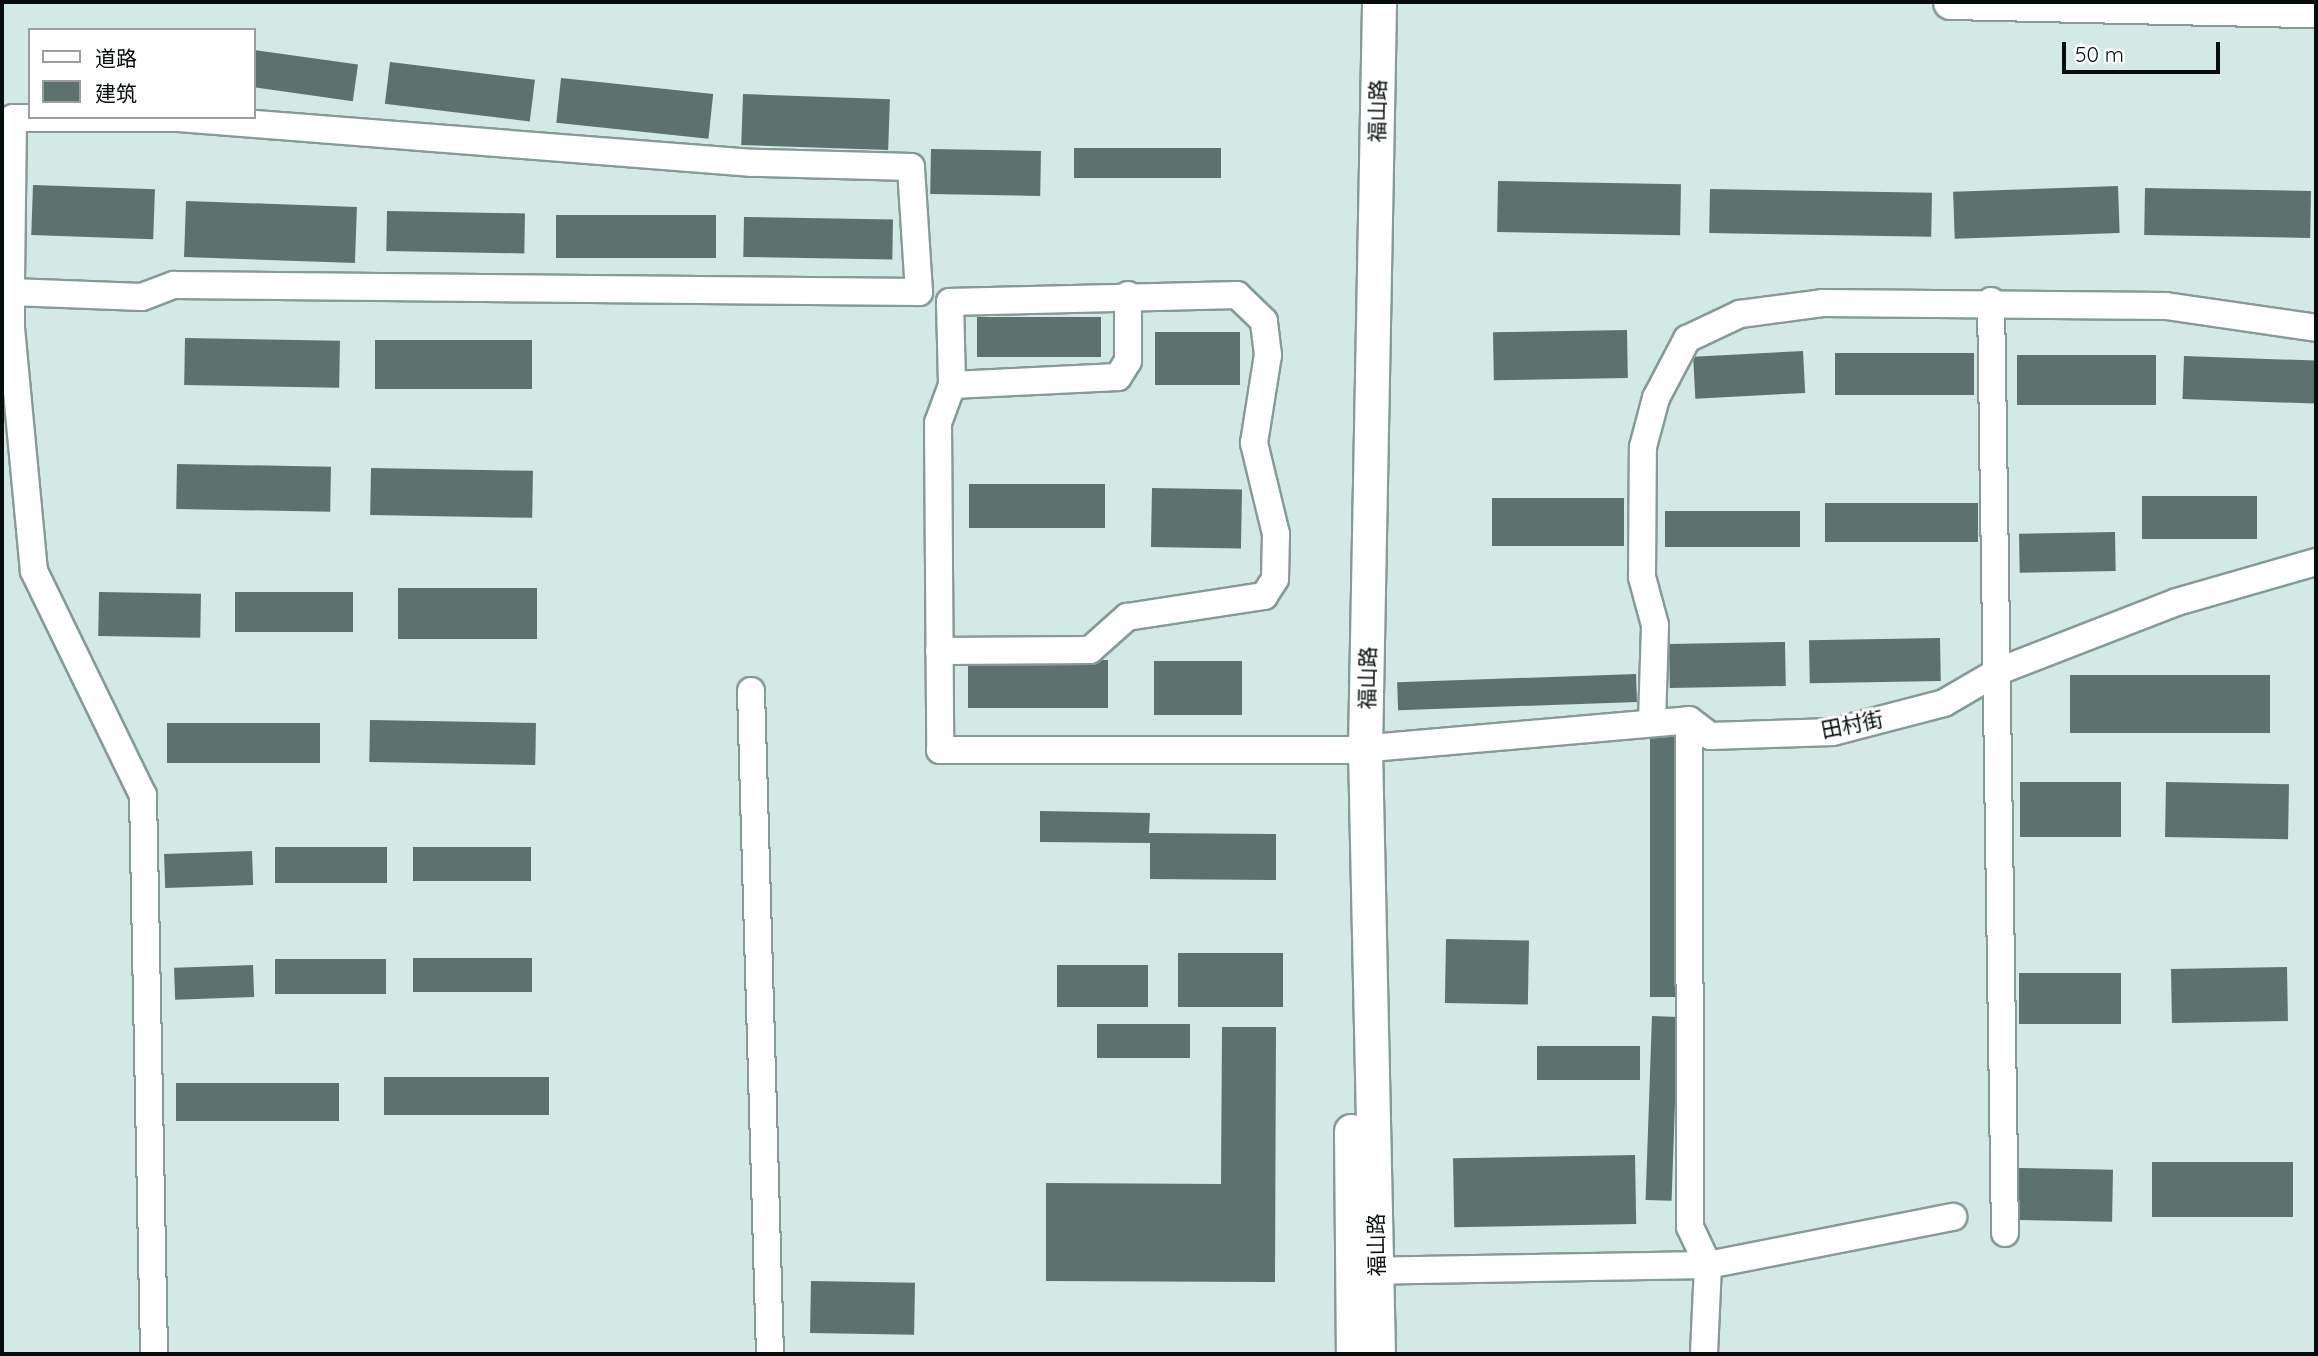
<!DOCTYPE html>
<html>
<head>
<meta charset="utf-8">
<style>
  body { margin:0 }
  #map { position:relative; width:2318px; height:1356px; overflow:hidden; background:#d2e9e6; font-family:Quicksand,"Noto Sans SC",sans-serif }
  div>[style] { position:absolute }
  [style*='--x'] { left:calc(var(--x)*1px); top:calc(var(--y)*1px); width:calc(var(--w)*1px); rotate:calc(var(--a)*1deg) }
  .building>* { inset:0; background:#5d726f; transform-origin:0 0 }
  .roads { filter:drop-shadow(2px 0 #859b97) drop-shadow(-2px 0 #859b97) drop-shadow(0 2px #859b97) drop-shadow(0 -2px #859b97) }
  .minor>* { height:26px; margin:-13px; padding:0 13px; transform-origin:13px; border-radius:13px; background:#fff }
  .major>* { height:33px; margin:-16.5px; padding:0 16.5px; transform-origin:16.5px; border-radius:16.5px; background:#fff }
  span { translate:-50% -50%; white-space:nowrap; text-align:center; line-height:1.15; -webkit-text-stroke:6px #fff; paint-order:stroke }
  .street-label { font-size:21px; color:#060d0c }
  .frame { position:absolute; inset:0; border:4px solid #060d0c; pointer-events:none }
  .legend { position:absolute; left:28px; top:28px; width:228px; height:91px; box-sizing:border-box; background:#fff; border:2px solid #9b9e9e; margin:0; padding:9px 12px; list-style:none; font-size:21px; color:#060d0c }
  .legend li { display:flex; align-items:center; gap:14px; height:35px }
  .legend b { width:35px; border:2px solid #9b9e9e }
  .scale { position:absolute; left:2062px; top:42px; width:158px; height:32px; box-sizing:border-box; border:4px solid #060d0c; border-top:0; padding-left:9px; font-size:21px; line-height:24px; white-space:nowrap; color:#060d0c; -webkit-text-stroke:5px #fff; paint-order:stroke }
</style>
</head>
<body>
<div id="map">
  <div class="building">
    <div style="left:254px;top:50px;width:105px;height:37px;rotate:8deg"></div>
    <div style="left:390px;top:62px;width:146px;height:42px;rotate:7deg"></div>
    <div style="left:561px;top:78px;width:153px;height:45px;rotate:6deg"></div>
    <div style="left:743px;top:94px;width:147px;height:51px;rotate:2deg"></div>
    <div style="left:1074px;top:148px;width:147px;height:30px"></div>
    <div style="left:931px;top:149px;width:110px;height:45px;rotate:1deg"></div>
    <div style="left:1498px;top:181px;width:183px;height:51px;rotate:1deg"></div>
    <div style="left:33px;top:185px;width:122px;height:50px;rotate:2deg"></div>
    <div style="left:2118px;top:186px;width:47px;height:165px;rotate:88deg"></div>
    <div style="left:2145px;top:188px;width:166px;height:47px;rotate:1deg"></div>
    <div style="left:1710px;top:189px;width:222px;height:44px;rotate:1deg"></div>
    <div style="left:186px;top:201px;width:171px;height:56px;rotate:2deg"></div>
    <div style="left:387px;top:211px;width:138px;height:40px;rotate:1deg"></div>
    <div style="left:716px;top:215px;width:43px;height:160px;rotate:90deg"></div>
    <div style="left:744px;top:217px;width:149px;height:40px;rotate:1deg"></div>
    <div style="left:977px;top:317px;width:124px;height:40px"></div>
    <div style="left:1627px;top:330px;width:48px;height:134px;rotate:89deg"></div>
    <div style="left:1155px;top:332px;width:85px;height:53px"></div>
    <div style="left:185px;top:338px;width:155px;height:47px;rotate:1deg"></div>
    <div style="left:375px;top:340px;width:157px;height:49px"></div>
    <div style="left:1803px;top:351px;width:42px;height:110px;rotate:87deg"></div>
    <div style="left:1974px;top:353px;width:42px;height:139px;rotate:90deg"></div>
    <div style="left:2017px;top:355px;width:139px;height:50px"></div>
    <div style="left:2184px;top:356px;width:132px;height:43px;rotate:2deg"></div>
    <div style="left:177px;top:464px;width:154px;height:45px;rotate:1deg"></div>
    <div style="left:371px;top:468px;width:162px;height:47px;rotate:1deg"></div>
    <div style="left:969px;top:484px;width:136px;height:44px"></div>
    <div style="left:1152px;top:488px;width:90px;height:59px;rotate:1deg"></div>
    <div style="left:2142px;top:496px;width:115px;height:43px"></div>
    <div style="left:1492px;top:498px;width:132px;height:48px"></div>
    <div style="left:1978px;top:503px;width:39px;height:153px;rotate:90deg"></div>
    <div style="left:1665px;top:511px;width:135px;height:36px"></div>
    <div style="left:2115px;top:532px;width:39px;height:96px;rotate:89deg"></div>
    <div style="left:398px;top:588px;width:139px;height:51px"></div>
    <div style="left:99px;top:592px;width:102px;height:44px;rotate:1deg"></div>
    <div style="left:235px;top:592px;width:118px;height:40px"></div>
    <div style="left:1940px;top:638px;width:43px;height:131px;rotate:89deg"></div>
    <div style="left:1785px;top:642px;width:44px;height:116px;rotate:89deg"></div>
    <div style="left:968px;top:660px;width:140px;height:48px"></div>
    <div style="left:1154px;top:661px;width:88px;height:54px"></div>
    <div style="left:1636px;top:674px;width:28px;height:239px;rotate:88deg"></div>
    <div style="left:2070px;top:675px;width:200px;height:58px"></div>
    <div style="left:370px;top:720px;width:166px;height:42px;rotate:1deg"></div>
    <div style="left:167px;top:723px;width:153px;height:40px"></div>
    <div style="left:1650px;top:732px;width:28px;height:265px"></div>
    <div style="left:2020px;top:782px;width:101px;height:55px"></div>
    <div style="left:2166px;top:782px;width:123px;height:55px;rotate:1deg"></div>
    <div style="clip-path:polygon(1040px 811px,1150px 813px,1149px 833px,1276px 834px,1276px 880px,1150px 879px,1150px 843px,1040px 842px)"></div>
    <div style="left:387px;top:847px;width:36px;height:112px;rotate:90deg"></div>
    <div style="left:531px;top:847px;width:34px;height:118px;rotate:90deg"></div>
    <div style="left:252px;top:851px;width:34px;height:88px;rotate:88deg"></div>
    <div style="left:1446px;top:939px;width:83px;height:64px;rotate:1deg"></div>
    <div style="left:1178px;top:953px;width:105px;height:54px"></div>
    <div style="left:532px;top:958px;width:34px;height:119px;rotate:90deg"></div>
    <div style="left:386px;top:959px;width:35px;height:111px;rotate:90deg"></div>
    <div style="left:253px;top:965px;width:32px;height:79px;rotate:88deg"></div>
    <div style="left:1057px;top:965px;width:91px;height:42px"></div>
    <div style="left:2287px;top:967px;width:54px;height:116px;rotate:89deg"></div>
    <div style="left:2019px;top:973px;width:102px;height:51px"></div>
    <div style="left:1652px;top:1016px;width:26px;height:184px;rotate:2deg"></div>
    <div style="left:1097px;top:1024px;width:93px;height:34px"></div>
    <div style="clip-path:polygon(1222px 1027px,1276px 1027px,1275px 1282px,1046px 1281px,1046px 1183px,1221px 1184px)"></div>
    <div style="left:1640px;top:1046px;width:34px;height:103px;rotate:90deg"></div>
    <div style="left:549px;top:1077px;width:38px;height:165px;rotate:90deg"></div>
    <div style="left:339px;top:1083px;width:38px;height:163px;rotate:90deg"></div>
    <div style="left:1635px;top:1155px;width:69px;height:182px;rotate:89deg"></div>
    <div style="left:2293px;top:1162px;width:55px;height:141px;rotate:90deg"></div>
    <div style="left:2018px;top:1168px;width:95px;height:52px;rotate:1deg"></div>
    <div style="left:811px;top:1281px;width:104px;height:52px;rotate:1deg"></div>
  </div>
  <div class="roads">
    <div class="minor">
      <div style="--x:11;--y:292;--w:131;--a:2.2"></div>
      <div style="--x:142;--y:297;--w:34;--a:-21"></div>
      <div style="--x:174;--y:285;--w:745;--a:0.54"></div>
      <div style="--x:919;--y:292;--w:125;--a:-93.7"></div>
      <div style="--x:911;--y:167;--w:158;--a:-178.5"></div>
      <div style="--x:753;--y:163;--w:576;--a:-175.52"></div>
      <div style="--x:179;--y:118;--w:166;--a:180"></div>
      <div style="--x:13;--y:118;--w:174;--a:90.7"></div>
      <div style="--x:11;--y:292;--w:36;--a:90"></div>
      <div style="--x:11;--y:328;--w:244;--a:84.6"></div>
      <div style="--x:34;--y:571;--w:249;--a:64.1"></div>
      <div style="--x:143;--y:795;--w:559;--a:88.87"></div>
      <div style="--x:1128;--y:295;--w:66;--a:90"></div>
      <div style="--x:1128;--y:361;--w:19;--a:122"></div>
      <div style="--x:1118;--y:377;--w:166;--a:177.2"></div>
      <div style="--x:952;--y:385;--w:40;--a:110.2"></div>
      <div style="--x:938;--y:423;--w:327;--a:89.6"></div>
      <div style="--x:940;--y:750;--w:408;--a:0"></div>
      <div style="--x:1348;--y:750;--w:342;--a:-5"></div>
      <div style="--x:1689;--y:720;--w:26;--a:37"></div>
      <div style="--x:1710;--y:736;--w:123;--a:-1.9"></div>
      <div style="--x:1833;--y:732;--w:115;--a:-14.6"></div>
      <div style="--x:1944;--y:703;--w:64;--a:-30.2"></div>
      <div style="--x:1999;--y:671;--w:191;--a:-21.2"></div>
      <div style="--x:2177;--y:602;--w:145;--a:-16.1"></div>
      <div style="--x:1991;--y:301;--w:932;--a:89.14"></div>
      <div style="--x:939;--y:651;--w:151;--a:-0.4"></div>
      <div style="--x:1090;--y:650;--w:50;--a:-41.7"></div>
      <div style="--x:1127;--y:617;--w:139;--a:-8.7"></div>
      <div style="--x:1264;--y:596;--w:20;--a:-57"></div>
      <div style="--x:1275;--y:579;--w:45;--a:-88.7"></div>
      <div style="--x:1276;--y:534;--w:94;--a:-103.6"></div>
      <div style="--x:1254;--y:443;--w:89;--a:-81"></div>
      <div style="--x:1268;--y:355;--w:34;--a:-97"></div>
      <div style="--x:1264;--y:321;--w:37;--a:-136"></div>
      <div style="--x:1237;--y:295;--w:287;--a:178.6"></div>
      <div style="--x:950;--y:302;--w:83;--a:88.6"></div>
      <div style="--x:751;--y:691;--w:663;--a:88.36"></div>
      <div style="--x:1689;--y:720;--w:507;--a:89.89"></div>
      <div style="--x:1690;--y:1227;--w:42;--a:64.7"></div>
      <div style="--x:1708;--y:1265;--w:89;--a:92.6"></div>
      <div style="--x:1652;--y:722;--w:97;--a:-88.2"></div>
      <div style="--x:1655;--y:625;--w:50;--a:-105.2"></div>
      <div style="--x:1642;--y:577;--w:130;--a:-89.6"></div>
      <div style="--x:1643;--y:447;--w:51;--a:-75.1"></div>
      <div style="--x:1656;--y:398;--w:67;--a:-62.3"></div>
      <div style="--x:1687;--y:339;--w:59;--a:-25.3"></div>
      <div style="--x:1740;--y:314;--w:83;--a:-7.6"></div>
      <div style="--x:1822;--y:303;--w:344;--a:0.5"></div>
      <div style="--x:2166;--y:306;--w:152;--a:8.3"></div>
      <div style="--x:1358;--y:1271;--w:350;--a:-1"></div>
      <div style="--x:1708;--y:1265;--w:250;--a:-11.1"></div>
    </div>
    <div class="major">
      <div style="--x:1950;--y:2;--w:366;--a:1.3"></div>
      <div style="--x:1351;--y:1131;--w:223;--a:89.5"></div>
      <div style="--x:1378;--y:1354;--w:606;--a:-91.23"></div>
      <div style="--x:1365;--y:748;--w:746;--a:-88.92"></div>
    </div>
  </div>
  <div class="street-label">
    <span style="left:1377px;top:111px;rotate:-89deg">福山路</span>
    <span style="left:1367px;top:678px;rotate:-89deg">福山路</span>
    <span style="left:1852px;top:724px;rotate:-11deg">田村街</span>
    <span style="left:1376px;top:1245px;rotate:-91deg">福山路</span>
  </div>
  <div class="frame"></div>
  <ul class="legend">
  <li><b style="height:9px;background:#fff"></b>道路</li>
  <li><b style="height:19px;background:#5d726f"></b>建筑</li>
  </ul>
  <div class="scale">50 m</div>
</div>
</body>
</html>
